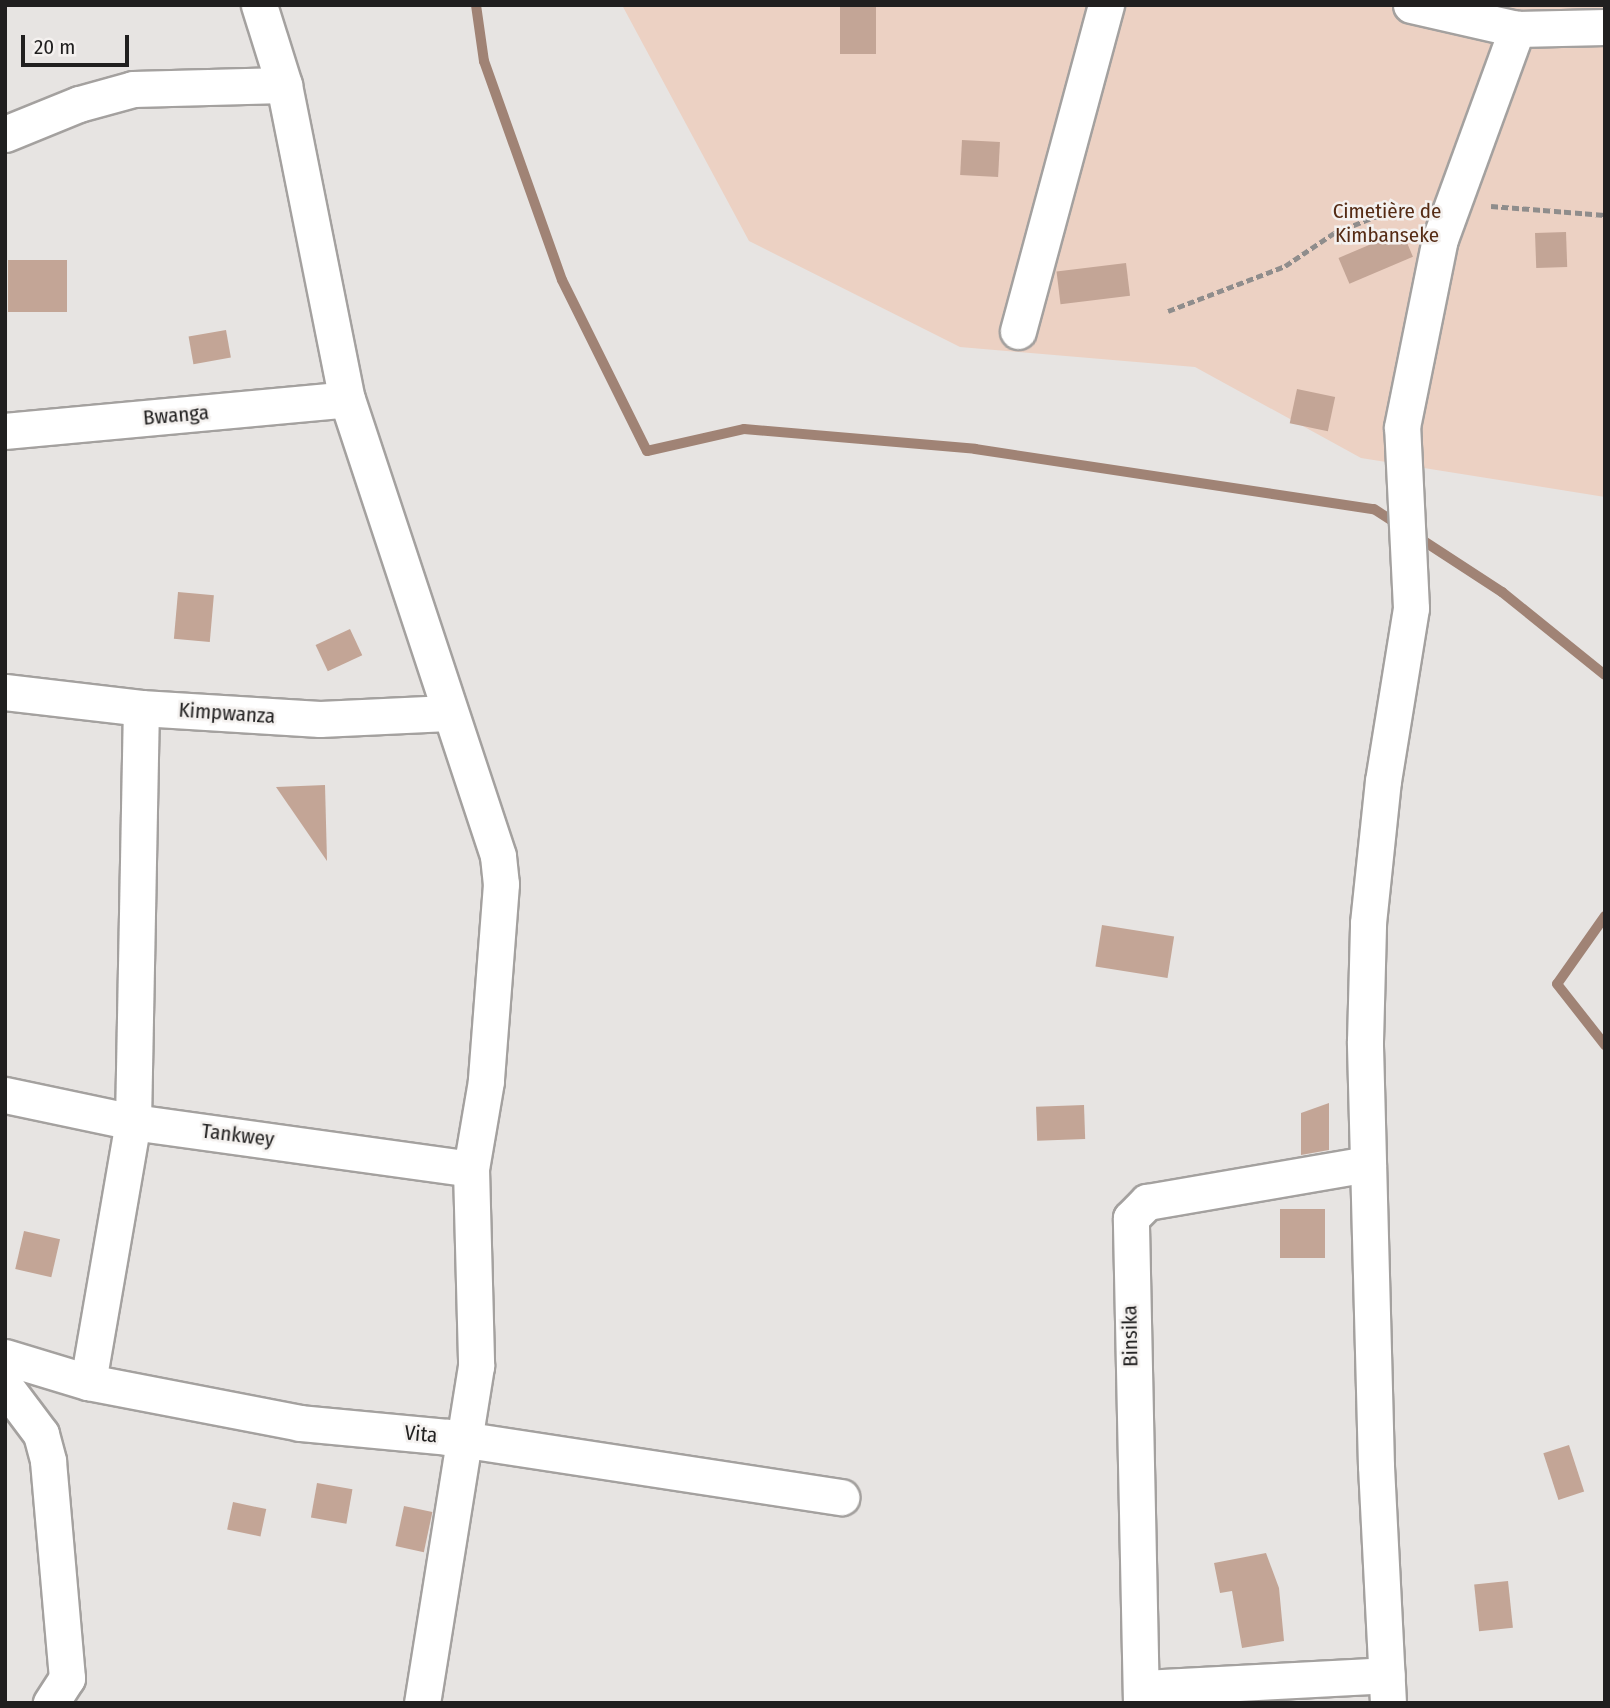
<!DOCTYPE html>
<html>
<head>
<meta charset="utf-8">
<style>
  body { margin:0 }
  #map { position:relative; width:1610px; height:1708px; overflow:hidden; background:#e7e4e2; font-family:"Fira Sans Condensed",sans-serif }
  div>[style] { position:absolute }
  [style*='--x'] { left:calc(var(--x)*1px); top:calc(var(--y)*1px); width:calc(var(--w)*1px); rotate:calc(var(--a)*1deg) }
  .green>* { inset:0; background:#ecd1c3 }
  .stream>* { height:10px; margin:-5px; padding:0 5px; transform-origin:5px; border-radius:5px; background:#a08375 }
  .building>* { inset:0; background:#c3a596; transform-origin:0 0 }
  .path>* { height:4.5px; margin-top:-2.25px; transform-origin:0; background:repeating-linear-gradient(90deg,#8f8d8c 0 7px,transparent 0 10.5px) }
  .roads { filter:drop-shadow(2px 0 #a4a19f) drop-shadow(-2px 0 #a4a19f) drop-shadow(0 2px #a4a19f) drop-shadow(0 -2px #a4a19f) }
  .minor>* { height:35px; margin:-17.5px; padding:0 17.5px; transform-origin:17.5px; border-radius:17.5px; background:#fff }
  span { translate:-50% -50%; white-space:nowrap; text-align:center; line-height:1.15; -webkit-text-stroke:5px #f4f1ef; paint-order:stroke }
  .park-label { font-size:21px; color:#552b14 }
  .street-label { font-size:21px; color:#201f1f }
  .frame { position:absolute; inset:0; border:7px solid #201f1f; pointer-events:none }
  .scale { position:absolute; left:21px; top:35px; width:108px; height:32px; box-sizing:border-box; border:4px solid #201f1f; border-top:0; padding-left:9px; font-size:21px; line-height:24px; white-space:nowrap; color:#201f1f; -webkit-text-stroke:5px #f4f1ef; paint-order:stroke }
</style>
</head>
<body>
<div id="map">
  <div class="green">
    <div style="clip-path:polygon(622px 5px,1605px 5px,1605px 497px,1361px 458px,1195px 367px,960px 347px,749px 241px)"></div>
  </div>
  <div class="stream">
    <div style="--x:476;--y:5;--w:57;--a:81.9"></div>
    <div style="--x:484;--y:61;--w:232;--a:70.4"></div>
    <div style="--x:562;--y:280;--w:191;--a:63.6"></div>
    <div style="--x:647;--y:451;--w:99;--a:-12.8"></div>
    <div style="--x:744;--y:429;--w:232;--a:4.9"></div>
    <div style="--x:975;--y:449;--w:403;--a:8.6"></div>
    <div style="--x:1374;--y:509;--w:30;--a:33"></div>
    <div style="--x:1416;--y:536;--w:103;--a:33.1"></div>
    <div style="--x:1502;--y:592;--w:132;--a:38.9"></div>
    <div style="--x:1605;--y:916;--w:83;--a:125.2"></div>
    <div style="--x:1557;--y:984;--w:78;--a:51.8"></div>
  </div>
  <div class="building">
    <div style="left:840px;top:5px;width:36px;height:49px"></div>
    <div style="left:962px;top:140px;width:38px;height:35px;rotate:3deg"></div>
    <div style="left:1402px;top:231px;width:28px;height:69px;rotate:67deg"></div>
    <div style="left:1566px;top:232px;width:35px;height:31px;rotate:88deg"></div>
    <div style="left:8px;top:260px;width:59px;height:52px"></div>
    <div style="left:1126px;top:263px;width:33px;height:70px;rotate:83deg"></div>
    <div style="left:226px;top:330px;width:28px;height:38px;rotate:80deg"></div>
    <div style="left:1297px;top:389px;width:39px;height:35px;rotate:12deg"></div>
    <div style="left:178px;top:592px;width:36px;height:47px;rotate:5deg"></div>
    <div style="left:350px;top:629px;width:29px;height:38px;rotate:65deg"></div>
    <div style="clip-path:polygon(325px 785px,327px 861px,276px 787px)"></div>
    <div style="left:1102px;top:925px;width:73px;height:42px;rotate:9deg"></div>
    <div style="clip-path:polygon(1329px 1103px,1329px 1150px,1301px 1155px,1301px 1113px)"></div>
    <div style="left:1084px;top:1105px;width:34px;height:48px;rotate:88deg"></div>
    <div style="left:1325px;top:1209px;width:49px;height:45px;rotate:90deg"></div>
    <div style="left:24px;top:1231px;width:37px;height:39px;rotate:13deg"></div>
    <div style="left:1569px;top:1445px;width:49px;height:27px;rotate:72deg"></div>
    <div style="left:317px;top:1483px;width:36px;height:35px;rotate:10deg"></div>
    <div style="left:233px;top:1502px;width:34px;height:28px;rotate:12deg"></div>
    <div style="left:404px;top:1506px;width:29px;height:41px;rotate:12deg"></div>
    <div style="clip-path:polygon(1266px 1553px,1279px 1588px,1284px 1641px,1242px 1648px,1232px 1591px,1220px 1593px,1214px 1563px)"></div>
    <div style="left:1508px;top:1581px;width:47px;height:34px;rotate:84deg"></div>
  </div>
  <div class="path">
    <div style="--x:1491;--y:206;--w:114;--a:4.5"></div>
    <div style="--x:1168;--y:311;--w:125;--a:-21"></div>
    <div style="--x:1285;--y:266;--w:59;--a:-34"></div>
    <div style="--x:1334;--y:233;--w:43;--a:-21.8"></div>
    <div style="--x:1374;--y:217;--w:38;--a:-9"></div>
  </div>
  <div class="roads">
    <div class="minor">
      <div style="--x:259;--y:5;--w:84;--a:72.6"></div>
      <div style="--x:284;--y:85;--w:320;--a:78.7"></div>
      <div style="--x:347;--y:399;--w:481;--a:71.7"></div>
      <div style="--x:498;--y:856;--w:28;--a:84"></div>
      <div style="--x:501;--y:884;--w:198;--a:94.4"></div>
      <div style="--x:486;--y:1081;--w:89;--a:99.7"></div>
      <div style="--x:471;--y:1169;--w:197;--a:88.5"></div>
      <div style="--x:476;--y:1366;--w:341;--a:99.1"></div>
      <div style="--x:1411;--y:5;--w:109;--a:12.8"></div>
      <div style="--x:1517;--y:29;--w:88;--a:-1.3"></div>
      <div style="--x:5;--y:134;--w:80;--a:-22.1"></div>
      <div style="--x:79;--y:104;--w:56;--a:-15.5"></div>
      <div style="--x:133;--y:89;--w:151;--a:-1.5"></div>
      <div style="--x:1018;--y:331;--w:338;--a:-74.9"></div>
      <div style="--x:5;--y:431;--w:343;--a:-5.3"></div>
      <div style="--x:5;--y:692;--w:137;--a:6.7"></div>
      <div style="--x:141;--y:708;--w:179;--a:3.5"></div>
      <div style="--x:320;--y:719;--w:128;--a:-2.7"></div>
      <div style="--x:5;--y:1095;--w:131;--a:11.9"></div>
      <div style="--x:133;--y:1122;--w:341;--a:7.9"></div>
      <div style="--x:5;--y:1357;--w:87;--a:16.8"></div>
      <div style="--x:88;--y:1382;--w:216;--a:10.9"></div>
      <div style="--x:300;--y:1423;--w:149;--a:5.4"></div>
      <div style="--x:448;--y:1437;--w:398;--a:8.7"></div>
      <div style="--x:88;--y:1382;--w:264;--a:-80.2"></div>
      <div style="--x:133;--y:1122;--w:414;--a:-88.9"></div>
      <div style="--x:5;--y:1386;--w:60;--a:53.1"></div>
      <div style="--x:41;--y:1434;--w:28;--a:75"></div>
      <div style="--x:48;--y:1461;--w:218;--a:85"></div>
      <div style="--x:67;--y:1678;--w:30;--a:123"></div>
      <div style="--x:1142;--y:1688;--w:245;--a:-3"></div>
      <div style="--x:1141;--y:1703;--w:485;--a:-91.2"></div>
      <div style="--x:1131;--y:1218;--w:23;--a:-45"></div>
      <div style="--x:1147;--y:1202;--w:224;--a:-9.8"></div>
      <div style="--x:1388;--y:1703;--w:237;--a:-92.9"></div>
      <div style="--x:1376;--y:1466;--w:425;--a:-91.5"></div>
      <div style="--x:1365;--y:1041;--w:118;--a:-88.5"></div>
      <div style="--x:1368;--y:923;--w:143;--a:-84"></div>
      <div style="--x:1383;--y:781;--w:175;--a:-80.8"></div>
      <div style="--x:1411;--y:608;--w:181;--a:-92.8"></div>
      <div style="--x:1402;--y:427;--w:192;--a:-78.6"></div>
      <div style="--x:1440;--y:239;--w:224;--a:-69.9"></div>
    </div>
  </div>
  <div class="park-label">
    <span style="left:1387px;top:223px">Cimetière de<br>Kimbanseke</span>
  </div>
  <div class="street-label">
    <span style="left:176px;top:415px;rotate:-5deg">Bwanga</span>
    <span style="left:227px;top:713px;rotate:4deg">Kimpwanza</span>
    <span style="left:238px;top:1135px;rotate:7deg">Tankwey</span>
    <span style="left:1130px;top:1336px;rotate:-91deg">Binsika</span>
    <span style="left:421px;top:1434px;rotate:5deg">Vita</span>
  </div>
  <div class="frame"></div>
  <div class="scale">20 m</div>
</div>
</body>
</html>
